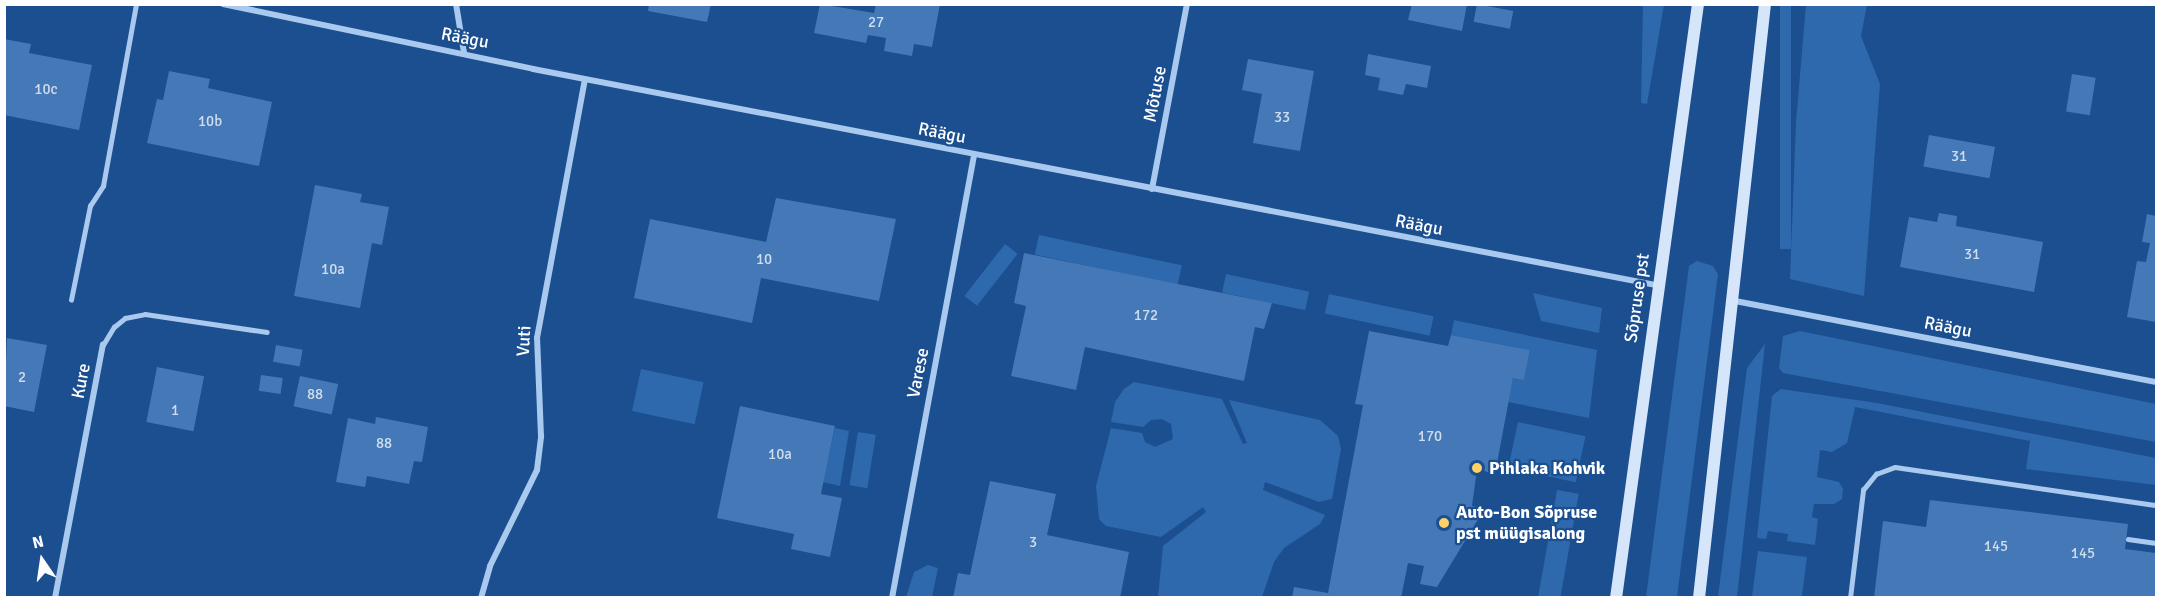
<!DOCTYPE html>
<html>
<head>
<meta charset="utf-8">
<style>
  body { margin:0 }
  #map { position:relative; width:2161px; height:602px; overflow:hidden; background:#1b4f8f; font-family:Signika,sans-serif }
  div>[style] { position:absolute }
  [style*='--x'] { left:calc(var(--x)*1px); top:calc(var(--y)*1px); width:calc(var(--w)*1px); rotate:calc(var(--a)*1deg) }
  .green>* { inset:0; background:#2e69ad; transform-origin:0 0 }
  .building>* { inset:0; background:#4478b7; transform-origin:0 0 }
  .service>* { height:4.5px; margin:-2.25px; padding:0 2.25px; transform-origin:2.25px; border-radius:2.25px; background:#a9c9ee }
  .minor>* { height:6px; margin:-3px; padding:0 3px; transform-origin:3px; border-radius:3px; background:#a9c9ee }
  .secondary>* { height:12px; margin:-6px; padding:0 6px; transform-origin:6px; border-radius:6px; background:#d6e6fa }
  .dots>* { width:16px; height:16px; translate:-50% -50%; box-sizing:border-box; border:3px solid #1b4f8f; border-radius:50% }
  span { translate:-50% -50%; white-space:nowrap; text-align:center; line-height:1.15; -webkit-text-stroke:4.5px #1b4f8f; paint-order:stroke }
  .number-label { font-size:15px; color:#d0dded }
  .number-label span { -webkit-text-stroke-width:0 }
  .street-label { font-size:18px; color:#fff }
  .poi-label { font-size:18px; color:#fff; font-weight:700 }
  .left { translate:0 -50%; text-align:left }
  .frame { position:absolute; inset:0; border:6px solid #fff; pointer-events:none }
  .north { position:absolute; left:12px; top:530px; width:60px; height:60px; -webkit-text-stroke:4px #1b4f8f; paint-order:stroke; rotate:347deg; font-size:16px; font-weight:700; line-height:24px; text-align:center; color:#fff }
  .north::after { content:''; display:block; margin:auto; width:21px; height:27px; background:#fff; clip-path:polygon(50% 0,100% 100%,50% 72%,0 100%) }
</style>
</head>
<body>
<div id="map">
  <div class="green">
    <div style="clip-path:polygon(1643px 5px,1664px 5px,1647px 104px,1641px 103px)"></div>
    <div style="left:1780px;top:5px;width:11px;height:244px"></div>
    <div style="clip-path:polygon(1806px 5px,1867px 5px,1861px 36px,1880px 84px,1864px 296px,1790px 279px,1796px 122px)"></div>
    <div style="left:1039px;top:235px;width:146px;height:20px;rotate:12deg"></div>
    <div style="left:1005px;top:244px;width:16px;height:66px;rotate:38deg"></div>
    <div style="clip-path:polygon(1697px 261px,1713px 266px,1718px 274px,1677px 597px,1646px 597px,1689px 266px)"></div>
    <div style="left:1226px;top:274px;width:85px;height:19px;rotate:12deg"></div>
    <div style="clip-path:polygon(1533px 293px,1602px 308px,1599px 333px,1541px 321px)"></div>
    <div style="left:1329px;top:294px;width:107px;height:20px;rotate:12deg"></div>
    <div style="clip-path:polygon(1454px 320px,1597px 350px,1589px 418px,1508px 402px,1513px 378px,1524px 379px,1530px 350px,1451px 335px)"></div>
    <div style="clip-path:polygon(1800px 331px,2156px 404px,2156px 442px,1783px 373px,1779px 368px,1783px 336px)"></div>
    <div style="clip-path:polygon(1765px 344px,1737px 597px,1718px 597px,1747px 368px)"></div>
    <div style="left:641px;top:369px;width:64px;height:43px;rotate:12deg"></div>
    <div style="clip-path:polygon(1134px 382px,1222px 399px,1243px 444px,1247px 443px,1229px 400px,1320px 420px,1338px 436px,1341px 449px,1332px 499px,1319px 502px,1265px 482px,1263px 490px,1325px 515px,1320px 524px,1284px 548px,1274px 562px,1262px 597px,1158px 597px,1163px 546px,1206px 512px,1203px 507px,1161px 537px,1106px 526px,1099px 519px,1096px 486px,1111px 428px,1142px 433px,1145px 442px,1155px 447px,1173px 439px,1171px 424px,1162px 419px,1151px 420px,1143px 427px,1111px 422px,1115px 402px,1124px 389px)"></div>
    <div style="clip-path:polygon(1781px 389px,1877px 403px,2156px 458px,2156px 485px,2026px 469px,2030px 441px,1855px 407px,1847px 443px,1832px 452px,1820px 450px,1817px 477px,1839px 482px,1843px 489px,1842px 499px,1834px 504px,1814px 504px,1812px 517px,1818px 519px,1815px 545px,1787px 541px,1788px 534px,1768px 531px,1766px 539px,1757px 538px,1772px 396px)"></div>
    <div style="left:1518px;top:422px;width:69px;height:47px;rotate:12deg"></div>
    <div style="clip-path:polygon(835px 428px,849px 431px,840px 486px,823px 482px)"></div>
    <div style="left:858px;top:432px;width:18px;height:54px;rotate:9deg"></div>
    <div style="left:1557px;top:490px;width:22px;height:108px;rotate:10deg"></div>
    <div style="clip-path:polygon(1758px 551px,1807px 557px,1802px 596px,1808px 597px,1752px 597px)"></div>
    <div style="clip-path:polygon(928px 565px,938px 568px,932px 597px,906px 597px,914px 572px)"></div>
  </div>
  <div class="building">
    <div style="clip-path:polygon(649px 4px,711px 4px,707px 22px,648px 11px)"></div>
    <div style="clip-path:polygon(820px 4px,874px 13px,876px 4px,940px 4px,932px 47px,914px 44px,912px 56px,884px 51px,886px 38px,868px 35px,866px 43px,814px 33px)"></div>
    <div style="clip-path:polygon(1412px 4px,1467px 4px,1462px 31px,1408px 20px)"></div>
    <div style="left:1477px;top:4px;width:37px;height:18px;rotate:11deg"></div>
    <div style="clip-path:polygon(4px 39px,31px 44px,29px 53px,92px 65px,79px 130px,4px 115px)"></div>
    <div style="clip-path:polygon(1368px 54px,1431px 66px,1427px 88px,1406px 84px,1403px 95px,1378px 90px,1380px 78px,1365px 75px)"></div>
    <div style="clip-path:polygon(1248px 59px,1314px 71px,1300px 151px,1253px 143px,1262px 94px,1242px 90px)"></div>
    <div style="clip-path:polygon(169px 71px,210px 79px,208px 88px,272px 102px,259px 166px,147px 143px,157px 99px,163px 100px)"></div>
    <div style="left:2072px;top:74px;width:24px;height:38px;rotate:9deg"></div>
    <div style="left:1929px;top:135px;width:67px;height:32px;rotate:10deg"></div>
    <div style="clip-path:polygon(315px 185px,362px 194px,360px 202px,389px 207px,382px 245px,372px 243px,360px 308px,294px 296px)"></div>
    <div style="clip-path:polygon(776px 198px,896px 219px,879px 301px,761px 278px,752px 323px,634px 298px,650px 219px,766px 242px)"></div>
    <div style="clip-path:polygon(1939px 213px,1957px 216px,1956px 226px,2043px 242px,2034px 292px,1900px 267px,1909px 217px,1937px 222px)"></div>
    <div style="clip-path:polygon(2147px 214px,2156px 216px,2156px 322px,2127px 317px,2137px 261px,2146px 262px,2150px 243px,2142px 242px)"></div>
    <div style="clip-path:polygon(1024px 253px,1272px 303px,1264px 329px,1255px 327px,1244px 381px,1085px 347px,1076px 390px,1011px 376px,1026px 306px,1014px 303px)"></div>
    <div style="clip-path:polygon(1369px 331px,1448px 346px,1451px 335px,1530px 350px,1524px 380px,1513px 378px,1495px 474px,1477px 469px,1472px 506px,1485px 508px,1437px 587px,1420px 584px,1424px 566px,1408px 563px,1401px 598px,1292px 598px,1294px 587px,1328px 593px,1363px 405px,1355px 404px)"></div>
    <div style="clip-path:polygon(7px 338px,47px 345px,34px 412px,4px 406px)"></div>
    <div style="left:276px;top:345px;width:27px;height:17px;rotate:10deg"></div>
    <div style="left:157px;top:367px;width:48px;height:56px;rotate:11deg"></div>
    <div style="left:261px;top:375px;width:22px;height:16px;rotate:8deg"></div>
    <div style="left:300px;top:376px;width:39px;height:31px;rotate:12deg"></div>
    <div style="clip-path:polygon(740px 406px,835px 426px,821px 494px,842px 498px,830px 557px,791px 549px,794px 534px,717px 518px)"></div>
    <div style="clip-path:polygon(376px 417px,428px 427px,422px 462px,414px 461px,409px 484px,367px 476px,365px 487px,336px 482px,348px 418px,375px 424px)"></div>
    <div style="clip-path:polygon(990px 481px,1056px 494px,1047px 535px,1129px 552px,1120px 598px,953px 598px,958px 573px,970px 575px)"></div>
    <div style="clip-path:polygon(1930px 500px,2128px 524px,2125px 549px,2156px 553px,2156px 598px,1874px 598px,1883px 521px,1926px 527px)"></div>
  </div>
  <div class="service">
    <div style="--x:71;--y:300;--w:96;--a:-78.6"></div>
    <div style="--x:90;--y:206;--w:24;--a:-57"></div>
    <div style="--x:103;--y:186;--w:185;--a:-79.7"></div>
    <div style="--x:103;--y:345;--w:21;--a:-59"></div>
    <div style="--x:114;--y:327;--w:14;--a:-39"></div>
    <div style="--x:125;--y:318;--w:20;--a:-11"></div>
    <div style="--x:145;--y:314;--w:123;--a:8.4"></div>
    <div style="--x:2128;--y:539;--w:28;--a:8"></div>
    <div style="--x:1850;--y:598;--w:109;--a:-83.1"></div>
    <div style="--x:1863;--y:490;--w:21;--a:-51"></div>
    <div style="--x:1876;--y:474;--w:20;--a:-20"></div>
    <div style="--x:1895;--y:467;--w:264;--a:8.3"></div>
  </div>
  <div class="minor">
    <div style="--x:223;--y:4;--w:317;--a:11.8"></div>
    <div style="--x:533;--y:69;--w:1144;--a:10.89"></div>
    <div style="--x:456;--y:4;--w:50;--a:80.7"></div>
    <div style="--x:1152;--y:189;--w:188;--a:-79.3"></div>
    <div style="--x:1735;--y:301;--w:429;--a:10.9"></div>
    <div style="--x:55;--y:598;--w:258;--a:-79.3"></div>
    <div style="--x:481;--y:598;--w:33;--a:-74"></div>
    <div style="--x:490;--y:566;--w:107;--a:-63.9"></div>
    <div style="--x:537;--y:470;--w:34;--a:-83"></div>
    <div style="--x:541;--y:436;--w:98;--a:-92.3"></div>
    <div style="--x:537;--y:338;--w:263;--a:-79.5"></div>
    <div style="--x:892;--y:598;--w:451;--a:-79.5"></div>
  </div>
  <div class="secondary">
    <div style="--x:1616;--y:598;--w:600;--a:-82.14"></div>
    <div style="--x:1699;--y:598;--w:598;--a:-83.66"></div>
  </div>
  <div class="dots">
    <div style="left:1477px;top:468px;background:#ffd166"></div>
    <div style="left:1444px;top:523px;background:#ffd166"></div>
  </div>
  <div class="number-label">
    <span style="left:876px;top:23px">27</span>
    <span style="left:46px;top:90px">10c</span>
    <span style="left:1282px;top:118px">33</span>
    <span style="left:210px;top:122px">10b</span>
    <span style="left:1959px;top:157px">31</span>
    <span style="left:1972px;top:255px">31</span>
    <span style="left:764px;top:260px">10</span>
    <span style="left:333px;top:270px">10a</span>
    <span style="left:1146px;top:316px">172</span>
    <span style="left:22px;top:378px">2</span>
    <span style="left:315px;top:395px">88</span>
    <span style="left:175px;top:411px">1</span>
    <span style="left:1430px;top:437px">170</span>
    <span style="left:384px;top:444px">88</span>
    <span style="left:780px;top:455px">10a</span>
    <span style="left:1033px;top:543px">3</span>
    <span style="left:1996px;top:547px">145</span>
    <span style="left:2083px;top:554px">145</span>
  </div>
  <div class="street-label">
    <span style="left:465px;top:38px;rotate:11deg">Räägu</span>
    <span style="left:1155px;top:94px;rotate:-79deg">Mõtuse</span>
    <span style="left:942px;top:133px;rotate:11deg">Räägu</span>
    <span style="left:1419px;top:225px;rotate:11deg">Räägu</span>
    <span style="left:1637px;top:298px;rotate:-82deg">Sõpruse pst</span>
    <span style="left:1948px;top:327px;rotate:11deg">Räägu</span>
    <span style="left:524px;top:341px;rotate:-87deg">Vuti</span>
    <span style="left:918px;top:373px;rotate:-79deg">Varese</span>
    <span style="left:81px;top:381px;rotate:-79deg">Kure</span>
  </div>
  <div class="poi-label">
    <span class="left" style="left:1489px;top:468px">Pihlaka Kohvik</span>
    <span class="left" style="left:1456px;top:523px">Auto-Bon Sõpruse<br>pst müügisalong</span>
  </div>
  <div class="frame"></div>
  <div class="north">N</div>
</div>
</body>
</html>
